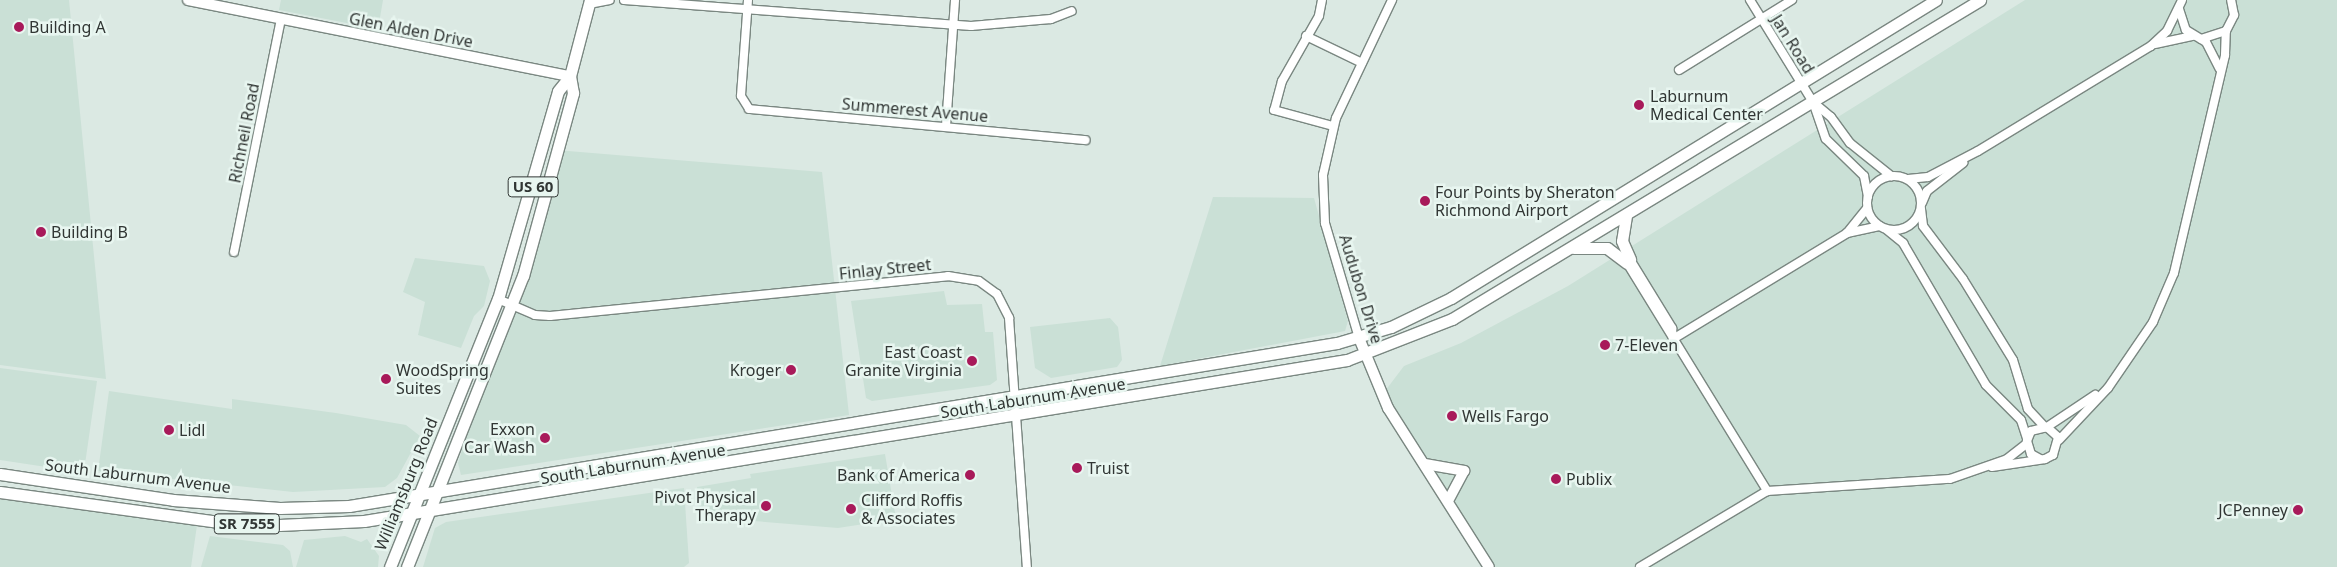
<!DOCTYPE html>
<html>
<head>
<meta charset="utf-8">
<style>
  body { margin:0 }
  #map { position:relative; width:2337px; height:567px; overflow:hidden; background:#dbe9e3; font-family:"Noto Sans",sans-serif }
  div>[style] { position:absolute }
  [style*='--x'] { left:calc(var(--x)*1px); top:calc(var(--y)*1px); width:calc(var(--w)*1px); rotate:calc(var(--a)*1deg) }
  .built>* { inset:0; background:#cae0d6 }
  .roads { filter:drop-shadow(1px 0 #7a8781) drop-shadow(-1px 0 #7a8781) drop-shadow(0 1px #7a8781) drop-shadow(0 -1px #7a8781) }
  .street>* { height:8px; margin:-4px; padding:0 4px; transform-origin:4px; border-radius:4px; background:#fff }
  .street>.ring { margin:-4px; padding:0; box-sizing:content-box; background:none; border:8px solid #fff; border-radius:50% }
  .secondary>* { height:10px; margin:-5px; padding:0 5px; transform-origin:5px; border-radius:5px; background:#fff }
  .primary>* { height:11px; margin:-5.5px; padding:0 5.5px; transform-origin:5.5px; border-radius:5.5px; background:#fff }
  .dots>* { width:14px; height:14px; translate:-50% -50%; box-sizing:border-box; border:2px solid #e8f6f0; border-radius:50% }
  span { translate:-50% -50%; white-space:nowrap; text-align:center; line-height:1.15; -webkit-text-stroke:5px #e8f6f0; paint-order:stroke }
  .shield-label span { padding:1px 4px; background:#e8f6f0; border:1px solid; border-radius:4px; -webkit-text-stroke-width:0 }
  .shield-label { font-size:15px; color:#313634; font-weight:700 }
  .poi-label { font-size:16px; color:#313634 }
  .left { translate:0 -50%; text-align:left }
  .right { translate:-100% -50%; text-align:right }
  .street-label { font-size:16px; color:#313634 }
</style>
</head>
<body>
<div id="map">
  <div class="built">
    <div style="clip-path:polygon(0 0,69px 0,106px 379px,0 365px)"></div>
    <div style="clip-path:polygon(281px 0,383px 0,378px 29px,279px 10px)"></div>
    <div style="clip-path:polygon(2025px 0,2337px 0,2337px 567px,1489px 567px,1382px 395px,1404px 366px,1461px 343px,1568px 286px)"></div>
    <div style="clip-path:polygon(556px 150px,822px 172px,849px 415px,461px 475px,458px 463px)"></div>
    <div style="clip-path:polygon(1213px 197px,1314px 198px,1348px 321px,1345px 331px,1160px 366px)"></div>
    <div style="clip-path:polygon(415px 258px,484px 266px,490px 281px,484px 306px,474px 316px,461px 348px,418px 335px,425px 302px,403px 292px)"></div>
    <div style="clip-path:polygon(944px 291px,947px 305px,982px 304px,985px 332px,993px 332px,997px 380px,990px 385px,872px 401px,866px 398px,851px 301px)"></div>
    <div style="clip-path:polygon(1110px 318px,1118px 327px,1122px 360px,1117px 367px,1051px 378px,1035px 368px,1030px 327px)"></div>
    <div style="clip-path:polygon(0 368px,97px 381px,85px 464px,73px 471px,0 460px)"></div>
    <div style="clip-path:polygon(109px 391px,232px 409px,232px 399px,336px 413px,406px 425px,420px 436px,397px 478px,385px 487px,293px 492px,98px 471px)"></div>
    <div style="clip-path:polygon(885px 454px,896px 519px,838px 528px,754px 521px,702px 524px,697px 487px,751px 478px,750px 474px)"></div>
    <div style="clip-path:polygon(684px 488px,689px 563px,684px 567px,423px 567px,435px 528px,446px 522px)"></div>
    <div style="clip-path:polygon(0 499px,197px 525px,191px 567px,0 567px)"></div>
    <div style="clip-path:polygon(210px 536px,283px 545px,290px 551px,293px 567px,201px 567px)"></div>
    <div style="clip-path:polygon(345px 536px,361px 542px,367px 539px,379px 556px,378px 567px,296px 567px,304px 540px)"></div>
  </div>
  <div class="roads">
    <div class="street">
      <div style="--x:624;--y:0;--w:348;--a:4.3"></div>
      <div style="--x:971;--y:26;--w:80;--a:-5"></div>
      <div style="--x:1051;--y:19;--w:22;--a:-21"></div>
      <div style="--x:748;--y:0;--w:96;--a:94.2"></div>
      <div style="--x:741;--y:96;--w:15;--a:58"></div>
      <div style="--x:749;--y:109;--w:338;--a:5.3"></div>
      <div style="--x:1322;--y:0;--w:16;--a:101"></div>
      <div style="--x:1319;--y:16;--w:75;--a:119.6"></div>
      <div style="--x:1282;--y:81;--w:30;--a:105"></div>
      <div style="--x:1274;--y:110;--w:61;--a:15.2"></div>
      <div style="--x:1750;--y:0;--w:120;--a:58.3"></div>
      <div style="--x:1813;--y:102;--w:39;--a:71"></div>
      <div style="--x:1826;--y:139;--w:53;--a:44.2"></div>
      <div style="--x:1864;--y:176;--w:21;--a:79"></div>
      <div style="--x:589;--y:4;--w:21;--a:-11"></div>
      <div style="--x:2179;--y:9;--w:22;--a:72"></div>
      <div style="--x:2186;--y:30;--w:23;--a:31"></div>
      <div style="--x:2206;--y:42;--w:30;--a:63"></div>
      <div style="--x:1306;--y:36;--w:62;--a:25.7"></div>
      <div style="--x:2201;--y:39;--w:26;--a:-18"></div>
      <div style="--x:2226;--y:31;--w:18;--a:-63"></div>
      <div style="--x:2234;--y:15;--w:15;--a:-101"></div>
      <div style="--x:2155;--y:44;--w:40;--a:-12"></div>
      <div style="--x:1679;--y:70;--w:133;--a:-31.8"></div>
      <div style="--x:1813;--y:102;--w:23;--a:40"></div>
      <div style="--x:1831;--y:117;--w:32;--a:54"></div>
      <div style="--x:1850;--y:143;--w:53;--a:38.8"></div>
      <div style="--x:946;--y:126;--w:126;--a:-85.9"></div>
      <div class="ring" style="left:1867px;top:176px;width:46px;height:46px"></div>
      <div style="--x:1908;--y:179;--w:20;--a:-6"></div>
      <div style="--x:1928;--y:177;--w:56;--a:-27.5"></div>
      <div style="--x:1978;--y:151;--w:202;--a:-31.3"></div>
      <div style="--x:2151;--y:46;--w:22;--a:-43"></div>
      <div style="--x:2167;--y:31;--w:34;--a:-64"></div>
      <div style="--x:1922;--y:203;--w:13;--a:-67"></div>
      <div style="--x:1927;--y:191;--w:46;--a:-37.9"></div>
      <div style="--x:1921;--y:209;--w:17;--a:83"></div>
      <div style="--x:1923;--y:226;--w:66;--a:53"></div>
      <div style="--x:1963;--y:279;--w:95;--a:58.3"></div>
      <div style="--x:2013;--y:360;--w:51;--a:73"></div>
      <div style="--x:2028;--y:409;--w:25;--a:47"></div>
      <div style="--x:1887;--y:230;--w:21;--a:39"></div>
      <div style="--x:1903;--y:243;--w:164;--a:59.7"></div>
      <div style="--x:1986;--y:385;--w:49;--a:45"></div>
      <div style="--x:2021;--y:420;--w:19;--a:72"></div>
      <div style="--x:1847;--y:233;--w:32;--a:-51"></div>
      <div style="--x:234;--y:252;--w:238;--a:-78.6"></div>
      <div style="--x:1631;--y:261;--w:79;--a:58.5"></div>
      <div style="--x:1672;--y:328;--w:11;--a:85"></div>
      <div style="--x:1627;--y:263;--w:268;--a:58.4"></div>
      <div style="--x:498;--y:299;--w:40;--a:23.4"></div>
      <div style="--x:535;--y:315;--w:15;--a:4"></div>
      <div style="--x:550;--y:316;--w:400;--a:-5.7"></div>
      <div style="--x:948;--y:276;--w:31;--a:9"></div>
      <div style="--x:979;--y:281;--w:22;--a:36"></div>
      <div style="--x:997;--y:294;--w:27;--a:63"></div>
      <div style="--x:1009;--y:318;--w:250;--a:85.9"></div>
      <div style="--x:1359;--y:338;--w:120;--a:-106.5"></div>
      <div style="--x:1325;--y:223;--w:48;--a:-92.4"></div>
      <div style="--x:1323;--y:175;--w:58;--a:-77.2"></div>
      <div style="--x:1336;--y:118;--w:131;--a:-64.6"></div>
      <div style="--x:1673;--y:339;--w:204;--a:-31.3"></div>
      <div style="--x:1847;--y:233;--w:33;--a:-12"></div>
      <div style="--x:2047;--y:427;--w:58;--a:-33.7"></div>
      <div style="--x:2059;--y:440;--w:71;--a:-46.7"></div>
      <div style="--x:2108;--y:388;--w:80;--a:-55.7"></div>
      <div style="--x:2153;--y:322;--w:53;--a:-66.8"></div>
      <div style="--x:2174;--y:273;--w:224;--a:-76.8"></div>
      <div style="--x:2225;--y:55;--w:24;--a:-88"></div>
      <div style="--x:1992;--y:467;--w:54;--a:-8.6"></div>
      <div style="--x:2045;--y:459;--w:9;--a:-27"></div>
      <div style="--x:2053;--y:455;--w:19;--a:-74"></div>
      <div style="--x:2058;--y:437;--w:15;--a:-138"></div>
      <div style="--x:2047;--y:427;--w:16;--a:166"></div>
      <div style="--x:2031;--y:431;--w:11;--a:112"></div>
      <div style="--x:2027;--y:441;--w:14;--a:73"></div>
      <div style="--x:2031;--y:454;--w:10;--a:29"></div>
      <div style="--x:1640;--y:567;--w:148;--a:-30.9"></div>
      <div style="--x:1767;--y:491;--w:183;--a:-3.8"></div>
      <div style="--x:1950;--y:479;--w:60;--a:-19.3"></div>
      <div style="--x:2007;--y:459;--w:24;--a:-38"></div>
    </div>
    <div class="secondary">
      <div style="--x:188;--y:0;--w:389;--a:11.3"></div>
      <div style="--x:1359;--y:338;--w:76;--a:67.5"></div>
      <div style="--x:1388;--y:408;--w:188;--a:57.6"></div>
      <div style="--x:1425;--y:464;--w:40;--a:10"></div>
      <div style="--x:1448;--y:501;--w:34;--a:-62"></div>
    </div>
    <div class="primary">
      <div style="--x:1626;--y:216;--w:25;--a:99"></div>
      <div style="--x:1622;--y:241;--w:20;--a:66"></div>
      <div style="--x:1574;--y:248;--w:33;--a:0"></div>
      <div style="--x:1607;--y:248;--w:25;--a:37"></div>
      <div style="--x:0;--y:474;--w:175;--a:8.5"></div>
      <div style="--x:173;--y:500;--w:107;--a:4.3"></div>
      <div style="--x:280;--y:508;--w:69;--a:-1.7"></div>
      <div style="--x:349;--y:506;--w:1001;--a:-9.37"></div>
      <div style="--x:1337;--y:343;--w:56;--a:-16.5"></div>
      <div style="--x:1391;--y:327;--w:67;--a:-25.8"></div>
      <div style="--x:1451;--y:298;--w:569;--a:-31.57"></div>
      <div style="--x:0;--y:492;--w:221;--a:7.8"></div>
      <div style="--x:219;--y:522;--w:60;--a:2.9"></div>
      <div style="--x:279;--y:525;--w:85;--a:-2.7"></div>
      <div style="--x:364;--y:521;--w:996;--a:-9.3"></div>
      <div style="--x:1347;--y:360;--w:113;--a:-21.3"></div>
      <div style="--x:1452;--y:319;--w:617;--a:-31.14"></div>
      <div style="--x:390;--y:567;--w:289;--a:-68.1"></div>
      <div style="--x:498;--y:299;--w:216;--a:-73.9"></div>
      <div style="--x:558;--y:91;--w:19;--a:-51"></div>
      <div style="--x:570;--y:76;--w:79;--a:-75.3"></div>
      <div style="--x:407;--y:567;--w:313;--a:-68.3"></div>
      <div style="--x:523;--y:276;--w:190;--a:-74.7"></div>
      <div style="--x:573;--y:93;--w:17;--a:-100"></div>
    </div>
  </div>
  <div class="dots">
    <div style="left:19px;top:27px;background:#a81a5a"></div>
    <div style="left:1639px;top:105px;background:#a81a5a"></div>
    <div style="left:1425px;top:201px;background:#a81a5a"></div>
    <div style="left:41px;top:232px;background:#a81a5a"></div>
    <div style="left:1605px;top:345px;background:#a81a5a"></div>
    <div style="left:972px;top:361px;background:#a81a5a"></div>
    <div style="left:791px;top:370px;background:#a81a5a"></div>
    <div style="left:386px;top:379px;background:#a81a5a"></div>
    <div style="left:1452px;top:416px;background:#a81a5a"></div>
    <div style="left:169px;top:430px;background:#a81a5a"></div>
    <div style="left:545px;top:438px;background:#a81a5a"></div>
    <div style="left:1077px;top:468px;background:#a81a5a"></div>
    <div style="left:970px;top:475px;background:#a81a5a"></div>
    <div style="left:1556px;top:479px;background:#a81a5a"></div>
    <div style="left:766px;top:506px;background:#a81a5a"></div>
    <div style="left:851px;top:509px;background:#a81a5a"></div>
    <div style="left:2298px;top:510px;background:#a81a5a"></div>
  </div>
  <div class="shield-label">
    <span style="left:533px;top:187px">US 60</span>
    <span style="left:247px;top:524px">SR 7555</span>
  </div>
  <div class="poi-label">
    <span class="left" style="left:29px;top:27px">Building A</span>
    <span class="left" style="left:1650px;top:105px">Laburnum<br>Medical Center</span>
    <span class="left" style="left:1435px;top:201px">Four Points by Sheraton<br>Richmond Airport</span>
    <span class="left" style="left:51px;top:232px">Building B</span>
    <span class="left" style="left:1615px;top:345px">7-Eleven</span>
    <span class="right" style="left:962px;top:361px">East Coast<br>Granite Virginia</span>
    <span class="left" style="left:396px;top:379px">WoodSpring<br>Suites</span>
    <span class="right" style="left:781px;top:370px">Kroger</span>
    <span class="left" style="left:1462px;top:416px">Wells Fargo</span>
    <span class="right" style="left:535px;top:438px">Exxon<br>Car Wash</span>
    <span class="left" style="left:179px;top:430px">Lidl</span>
    <span class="left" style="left:1087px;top:468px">Truist</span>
    <span class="right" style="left:960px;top:475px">Bank of America</span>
    <span class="left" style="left:1566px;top:479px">Publix</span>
    <span class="right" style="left:756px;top:506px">Pivot Physical<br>Therapy</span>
    <span class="left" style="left:861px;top:509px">Clifford Roffis<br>&amp; Associates</span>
    <span class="right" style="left:2288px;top:510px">JCPenney</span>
  </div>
  <div class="street-label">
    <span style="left:411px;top:30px;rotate:11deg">Glen Alden Drive</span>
    <span style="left:1793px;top:44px;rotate:58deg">Jan Road</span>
    <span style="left:915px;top:110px;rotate:5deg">Summerest Avenue</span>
    <span style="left:244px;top:133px;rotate:-79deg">Richneil Road</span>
    <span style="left:885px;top:269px;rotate:-6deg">Finlay Street</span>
    <span style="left:1361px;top:289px;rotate:73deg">Audubon Drive</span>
    <span style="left:1033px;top:398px;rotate:-9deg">South Laburnum Avenue</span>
    <span style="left:633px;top:464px;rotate:-9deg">South Laburnum Avenue</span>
    <span style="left:138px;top:476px;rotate:7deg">South Laburnum Avenue</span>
    <span style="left:406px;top:484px;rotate:-68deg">Williamsburg Road</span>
  </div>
</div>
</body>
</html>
